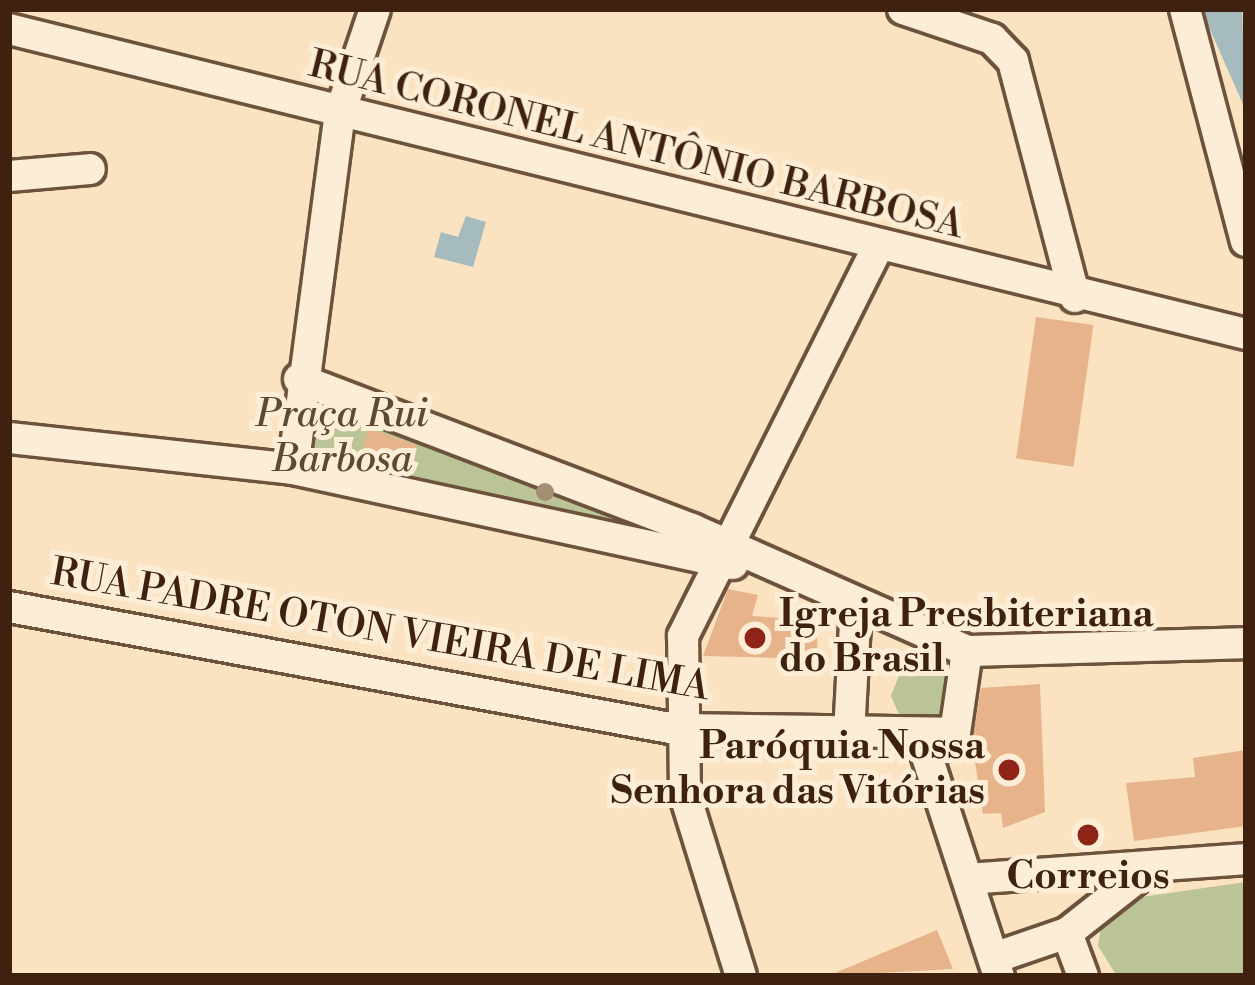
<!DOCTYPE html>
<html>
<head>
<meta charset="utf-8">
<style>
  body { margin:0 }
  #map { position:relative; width:1255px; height:985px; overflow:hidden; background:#fbe3c1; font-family:"Libre Bodoni",serif }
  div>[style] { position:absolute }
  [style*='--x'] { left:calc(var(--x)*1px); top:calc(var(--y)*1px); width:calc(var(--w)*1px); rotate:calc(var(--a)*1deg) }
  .green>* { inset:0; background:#bbc496 }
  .water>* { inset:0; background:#a5bbbe }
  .building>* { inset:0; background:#e6b38a; transform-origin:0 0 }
  .roads { filter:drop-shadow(3px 0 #6d523c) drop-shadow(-3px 0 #6d523c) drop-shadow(0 3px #6d523c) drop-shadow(0 -3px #6d523c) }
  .street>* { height:30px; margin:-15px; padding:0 15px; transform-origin:15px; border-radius:15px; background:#fcedd7 }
  .trees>* { width:18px; height:18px; margin:-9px; border-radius:50%; background:#a48f72 }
  .dots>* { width:33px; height:33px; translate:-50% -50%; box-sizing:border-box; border:6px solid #fcedd7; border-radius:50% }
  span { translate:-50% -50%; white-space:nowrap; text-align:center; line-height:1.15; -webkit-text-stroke:10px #fcedd7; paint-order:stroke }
  .street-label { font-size:39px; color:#3e220f }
  .park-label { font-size:39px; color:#5d4a31; font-style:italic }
  .poi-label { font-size:39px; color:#3e220f; font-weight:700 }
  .left { translate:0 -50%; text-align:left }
  .right { translate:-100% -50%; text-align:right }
  .frame { position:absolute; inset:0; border:12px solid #3e220f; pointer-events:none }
</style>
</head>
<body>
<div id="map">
  <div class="green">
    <div style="clip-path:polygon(299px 379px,722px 545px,293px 469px)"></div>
    <div style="clip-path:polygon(923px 664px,946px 673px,956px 696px,947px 719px,901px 719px,891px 696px,900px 673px)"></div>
    <div style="clip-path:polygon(1246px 882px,1246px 976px,1117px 976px,1098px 946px,1102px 920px,1134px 898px)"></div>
  </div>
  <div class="water">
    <div style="clip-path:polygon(1201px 9px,1242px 9px,1246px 122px,1242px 102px)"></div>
    <div style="clip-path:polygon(466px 216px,486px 222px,473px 267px,434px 257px,441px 232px,458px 237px)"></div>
  </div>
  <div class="building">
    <div style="left:1036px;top:317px;width:58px;height:143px;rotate:8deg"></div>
    <div style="clip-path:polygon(368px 428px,416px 445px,412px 463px,363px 450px)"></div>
    <div style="clip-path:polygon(728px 589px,758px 595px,752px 616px,816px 620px,818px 659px,703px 656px)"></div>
    <div style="clip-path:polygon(1040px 684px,1045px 812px,1003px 828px,1001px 813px,983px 814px,972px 742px,981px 688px)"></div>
    <div style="clip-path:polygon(1246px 750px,1246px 826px,1134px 841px,1126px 783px,1195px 777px,1193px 758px)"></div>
    <div style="clip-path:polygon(937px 930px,953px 969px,828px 976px)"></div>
  </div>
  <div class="roads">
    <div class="street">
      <div style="--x:903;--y:9;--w:94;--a:18.6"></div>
      <div style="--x:992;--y:39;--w:30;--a:46"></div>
      <div style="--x:1013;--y:61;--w:244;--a:75.3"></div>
      <div style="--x:1185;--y:9;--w:240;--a:75.3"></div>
      <div style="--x:9;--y:29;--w:1274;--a:13.85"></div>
      <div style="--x:9;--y:176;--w:81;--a:-4.9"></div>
      <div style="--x:299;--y:379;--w:421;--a:20.9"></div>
      <div style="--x:692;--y:529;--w:301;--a:23.9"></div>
      <div style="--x:967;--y:651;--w:279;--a:-1.6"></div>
      <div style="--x:9;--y:438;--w:286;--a:6.2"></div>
      <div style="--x:293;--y:469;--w:450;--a:12.2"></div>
      <div style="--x:293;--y:469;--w:359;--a:-82.5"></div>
      <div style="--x:340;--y:113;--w:110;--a:-71.4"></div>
      <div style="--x:9;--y:607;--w:678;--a:10.37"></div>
      <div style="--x:676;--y:729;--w:279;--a:0.8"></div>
      <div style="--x:955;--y:733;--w:83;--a:-81.7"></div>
      <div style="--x:849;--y:734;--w:128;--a:-86.9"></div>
      <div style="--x:920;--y:735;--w:254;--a:71.9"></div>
      <div style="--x:968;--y:879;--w:279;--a:-4.1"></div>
      <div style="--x:1067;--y:933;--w:46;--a:69.6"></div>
      <div style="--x:994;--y:958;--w:77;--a:-18.9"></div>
      <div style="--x:1067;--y:933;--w:97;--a:-38.3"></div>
      <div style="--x:741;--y:976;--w:189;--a:-107.2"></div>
      <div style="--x:685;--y:795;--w:159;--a:-90.7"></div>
      <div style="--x:683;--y:636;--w:438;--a:-63.4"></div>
    </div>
  </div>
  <div class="trees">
    <div style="left:545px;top:492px"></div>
  </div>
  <div class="dots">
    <div style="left:755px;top:638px;background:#8f2418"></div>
    <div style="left:1009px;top:770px;background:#8f2418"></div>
    <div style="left:1088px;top:835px;background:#8f2418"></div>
  </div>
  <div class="street-label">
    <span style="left:636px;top:146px;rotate:14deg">RUA CORONEL ANTÔNIO BARBOSA</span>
    <span style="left:380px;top:631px;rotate:10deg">RUA PADRE OTON VIEIRA DE LIMA</span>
  </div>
  <div class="park-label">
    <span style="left:342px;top:438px">Praça Rui<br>Barbosa</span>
  </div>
  <div class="poi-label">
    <span class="left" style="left:779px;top:638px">Igreja Presbiteriana<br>do Brasil</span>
    <span class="right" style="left:985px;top:770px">Paróquia Nossa<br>Senhora das Vitórias</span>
    <span style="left:1088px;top:877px">Correios</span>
  </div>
  <div class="frame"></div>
</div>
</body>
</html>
